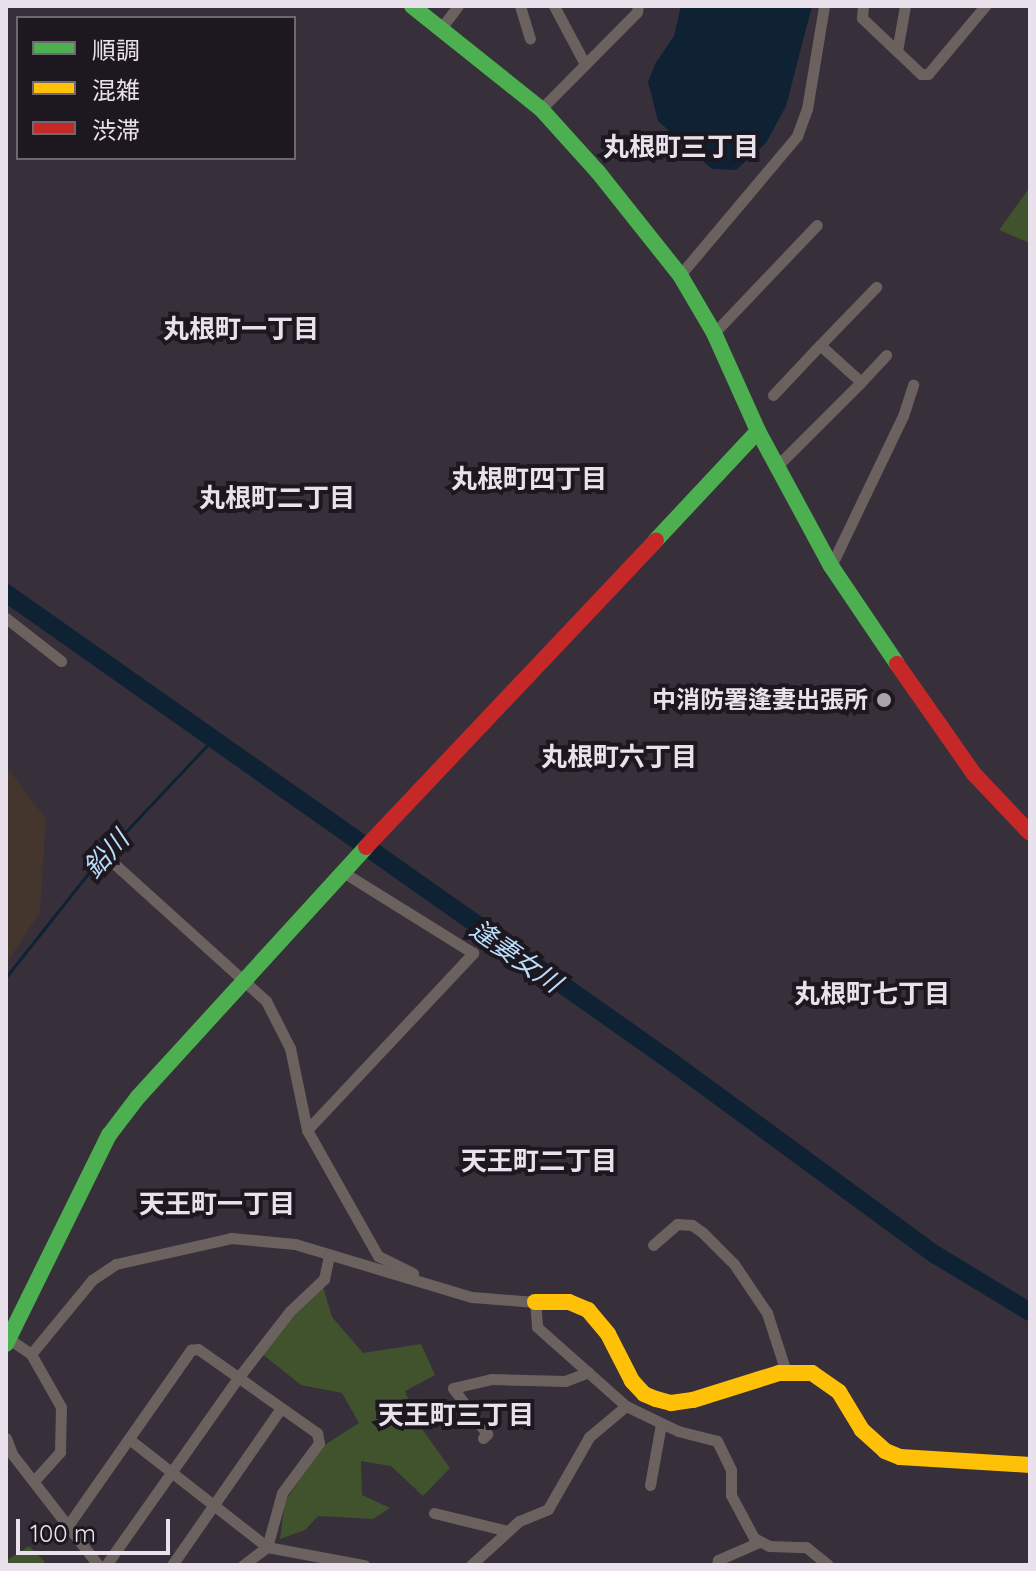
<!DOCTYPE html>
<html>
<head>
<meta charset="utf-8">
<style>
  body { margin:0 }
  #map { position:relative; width:1036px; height:1571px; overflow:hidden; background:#37303a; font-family:Quicksand,"Noto Sans JP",sans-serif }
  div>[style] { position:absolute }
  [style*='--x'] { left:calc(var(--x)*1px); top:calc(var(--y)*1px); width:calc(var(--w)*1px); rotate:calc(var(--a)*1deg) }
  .industrial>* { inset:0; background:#44352d }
  .green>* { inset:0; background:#40532c }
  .water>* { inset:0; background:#0e2234 }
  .stream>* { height:3px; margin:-1.5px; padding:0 1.5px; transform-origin:1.5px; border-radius:1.5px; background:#0e2234 }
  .river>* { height:18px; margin:-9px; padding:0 9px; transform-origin:9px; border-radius:9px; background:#0e2234 }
  .street>* { height:11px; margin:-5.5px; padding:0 5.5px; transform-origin:5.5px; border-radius:5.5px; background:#6b615e }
  .fast>* { height:16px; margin:-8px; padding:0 8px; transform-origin:8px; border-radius:8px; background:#4caf50 }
  .slow>* { height:16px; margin:-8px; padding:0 8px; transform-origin:8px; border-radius:8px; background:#ffc107 }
  .jam>* { height:16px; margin:-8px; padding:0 8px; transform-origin:8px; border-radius:8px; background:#c62828 }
  .dots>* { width:22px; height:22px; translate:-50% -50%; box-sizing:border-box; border:4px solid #1d171f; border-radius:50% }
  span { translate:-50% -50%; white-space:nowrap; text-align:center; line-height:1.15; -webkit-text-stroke:8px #1d171f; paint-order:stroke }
  .poi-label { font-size:24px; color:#e9e2ec; font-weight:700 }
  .right { translate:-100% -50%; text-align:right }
  .neighbourhood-label { font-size:26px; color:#e9e2ec; font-weight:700 }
  .water-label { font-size:26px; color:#b9ddfb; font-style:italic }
  .frame { position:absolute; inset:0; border:8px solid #e9e2ec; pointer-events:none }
  .legend { position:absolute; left:16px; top:16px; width:280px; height:144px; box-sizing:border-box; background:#1d171f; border:2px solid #6f6871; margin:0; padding:10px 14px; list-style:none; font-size:24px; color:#e9e2ec }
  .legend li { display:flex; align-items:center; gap:16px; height:40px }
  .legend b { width:40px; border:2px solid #6f6871 }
  .scale { position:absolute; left:16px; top:1519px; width:154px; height:36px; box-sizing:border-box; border:4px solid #e9e2ec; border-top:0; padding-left:10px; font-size:24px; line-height:28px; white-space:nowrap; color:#e9e2ec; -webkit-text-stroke:6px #1d171f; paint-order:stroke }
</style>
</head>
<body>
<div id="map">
  <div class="industrial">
    <div style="clip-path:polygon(6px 766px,46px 819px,40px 912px,6px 964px)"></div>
  </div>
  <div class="green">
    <div style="clip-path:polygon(1030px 187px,1030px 243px,999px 230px)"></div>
    <div style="clip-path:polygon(323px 1287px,332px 1317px,363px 1353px,421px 1344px,435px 1375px,405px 1391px,417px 1422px,450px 1468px,423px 1496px,391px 1466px,361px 1461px,362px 1495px,390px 1508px,373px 1519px,318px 1516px,305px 1530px,280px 1539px,285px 1501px,323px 1446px,359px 1423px,342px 1393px,301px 1385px,261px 1353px,293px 1311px)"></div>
    <div style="clip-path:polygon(29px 1546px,45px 1562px,43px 1565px,6px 1565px,6px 1557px,9px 1559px)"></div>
  </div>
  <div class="water">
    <div style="clip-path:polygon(681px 6px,812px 6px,786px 106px,766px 143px,736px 170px,712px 169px,658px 121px,648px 82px,655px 64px,674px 36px)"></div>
  </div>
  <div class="stream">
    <div style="--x:6;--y:977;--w:148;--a:-51.6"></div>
    <div style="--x:98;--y:861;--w:169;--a:-46.7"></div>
  </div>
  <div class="river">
    <div style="--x:6;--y:593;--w:806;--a:35.15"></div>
    <div style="--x:665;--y:1057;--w:336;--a:36.2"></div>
    <div style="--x:936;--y:1255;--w:110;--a:31.2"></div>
  </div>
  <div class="street">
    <div style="--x:520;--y:6;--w:34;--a:73"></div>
    <div style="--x:554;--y:6;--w:66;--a:61.9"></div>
    <div style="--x:863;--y:6;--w:12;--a:95"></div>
    <div style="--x:862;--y:18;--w:81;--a:43.5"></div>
    <div style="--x:921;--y:74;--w:7;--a:0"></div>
    <div style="--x:928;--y:74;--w:89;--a:-50"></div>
    <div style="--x:442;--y:27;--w:26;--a:-53"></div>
    <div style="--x:897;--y:51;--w:46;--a:-79.9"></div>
    <div style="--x:541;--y:109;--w:136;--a:-45.3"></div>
    <div style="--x:637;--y:12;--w:6;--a:-81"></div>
    <div style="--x:680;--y:275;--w:182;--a:-49.9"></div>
    <div style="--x:797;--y:136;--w:29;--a:-70"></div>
    <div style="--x:807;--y:109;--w:104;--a:-80.6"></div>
    <div style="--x:714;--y:333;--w:149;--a:-46.4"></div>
    <div style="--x:861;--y:382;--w:37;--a:-47"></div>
    <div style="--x:773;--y:395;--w:69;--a:-46.8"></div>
    <div style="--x:778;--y:465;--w:117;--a:-45"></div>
    <div style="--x:861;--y:382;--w:55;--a:-137.9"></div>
    <div style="--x:820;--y:345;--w:81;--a:-46"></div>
    <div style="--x:831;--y:566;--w:166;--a:-64.4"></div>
    <div style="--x:903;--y:416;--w:33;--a:-72"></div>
    <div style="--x:6;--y:618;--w:70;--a:38"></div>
    <div style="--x:109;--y:859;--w:212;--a:42.1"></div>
    <div style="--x:266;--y:1001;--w:53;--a:62.9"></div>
    <div style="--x:290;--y:1048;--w:84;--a:78.3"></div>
    <div style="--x:307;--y:1130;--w:145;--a:60.6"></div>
    <div style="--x:378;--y:1256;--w:39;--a:26"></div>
    <div style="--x:307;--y:1130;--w:243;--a:-46.8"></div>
    <div style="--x:473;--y:953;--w:153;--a:-148.1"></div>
    <div style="--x:653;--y:1245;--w:32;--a:-41"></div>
    <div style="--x:677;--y:1224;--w:15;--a:4"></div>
    <div style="--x:692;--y:1225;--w:12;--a:35"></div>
    <div style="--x:702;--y:1232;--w:45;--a:45"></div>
    <div style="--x:734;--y:1264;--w:59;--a:56"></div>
    <div style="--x:767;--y:1313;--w:62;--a:72.1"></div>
    <div style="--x:9;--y:1339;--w:27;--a:34"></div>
    <div style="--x:31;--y:1354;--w:96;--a:-50.5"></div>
    <div style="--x:92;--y:1280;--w:29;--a:-34"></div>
    <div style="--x:116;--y:1264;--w:118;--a:-12.7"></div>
    <div style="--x:231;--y:1238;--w:64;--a:5.4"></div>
    <div style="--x:295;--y:1244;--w:185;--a:16.7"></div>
    <div style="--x:472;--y:1297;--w:63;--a:4.5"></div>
    <div style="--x:535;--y:1302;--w:25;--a:85"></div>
    <div style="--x:537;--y:1327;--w:119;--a:41.6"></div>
    <div style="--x:626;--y:1406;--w:58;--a:25.7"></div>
    <div style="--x:678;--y:1431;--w:40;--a:14.4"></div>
    <div style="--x:717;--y:1441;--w:32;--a:64"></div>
    <div style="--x:731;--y:1470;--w:25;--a:90"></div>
    <div style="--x:731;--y:1495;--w:49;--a:61.9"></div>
    <div style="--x:754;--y:1538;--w:17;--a:28"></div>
    <div style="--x:769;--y:1546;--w:37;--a:2"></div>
    <div style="--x:806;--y:1547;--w:28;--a:39"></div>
    <div style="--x:31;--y:1354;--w:61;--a:60.5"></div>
    <div style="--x:61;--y:1407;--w:45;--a:91.3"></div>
    <div style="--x:60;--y:1452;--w:39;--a:132"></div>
    <div style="--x:6;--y:1438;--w:17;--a:69"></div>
    <div style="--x:12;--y:1454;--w:140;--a:52.2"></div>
    <div style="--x:483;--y:1438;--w:6;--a:-45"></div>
    <div style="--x:487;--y:1434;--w:57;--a:-126.5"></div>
    <div style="--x:453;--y:1388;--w:39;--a:-13"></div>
    <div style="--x:491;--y:1379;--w:74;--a:1.5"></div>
    <div style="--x:565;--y:1381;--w:25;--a:-21"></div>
    <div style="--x:129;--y:1439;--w:175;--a:38"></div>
    <div style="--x:267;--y:1547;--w:99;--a:10.5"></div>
    <div style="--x:650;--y:1485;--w:62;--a:-79.8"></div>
    <div style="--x:434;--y:1513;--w:76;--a:13.7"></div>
    <div style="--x:69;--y:1524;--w:213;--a:-55"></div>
    <div style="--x:191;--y:1350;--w:7;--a:-8"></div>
    <div style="--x:198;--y:1349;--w:146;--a:35.2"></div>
    <div style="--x:317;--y:1433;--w:10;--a:79"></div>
    <div style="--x:319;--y:1443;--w:62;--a:126.5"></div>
    <div style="--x:282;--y:1493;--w:56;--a:105.5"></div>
    <div style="--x:267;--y:1547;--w:30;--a:143"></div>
    <div style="--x:106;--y:1565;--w:229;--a:-54.8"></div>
    <div style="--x:238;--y:1378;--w:85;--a:-52.2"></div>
    <div style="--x:290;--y:1311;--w:47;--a:-43.3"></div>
    <div style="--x:324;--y:1279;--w:24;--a:-78"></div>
    <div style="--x:172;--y:1565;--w:191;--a:-55.2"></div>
    <div style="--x:471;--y:1565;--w:65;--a:-42.5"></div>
    <div style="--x:519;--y:1521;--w:31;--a:-22"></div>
    <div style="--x:548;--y:1509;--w:83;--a:-60.3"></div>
    <div style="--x:589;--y:1437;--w:48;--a:-40"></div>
    <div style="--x:717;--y:1565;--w:5;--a:-79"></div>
    <div style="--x:718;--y:1560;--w:45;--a:-23.7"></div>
  </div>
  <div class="fast">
    <div style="--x:412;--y:6;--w:165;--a:38.6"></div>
    <div style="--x:541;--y:109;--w:85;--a:47.9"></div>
    <div style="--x:598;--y:172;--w:132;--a:51.5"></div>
    <div style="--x:680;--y:275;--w:67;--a:59.6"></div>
    <div style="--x:714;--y:333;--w:107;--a:65.8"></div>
    <div style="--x:758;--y:431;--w:153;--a:61.6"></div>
    <div style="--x:831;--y:566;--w:118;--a:56"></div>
    <div style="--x:656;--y:540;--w:149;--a:-46.9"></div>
    <div style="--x:6;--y:1344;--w:233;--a:-63.8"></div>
    <div style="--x:109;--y:1135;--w:48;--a:-52.7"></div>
    <div style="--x:138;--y:1097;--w:338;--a:-47.6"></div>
  </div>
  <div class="slow">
    <div style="--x:535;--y:1302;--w:34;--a:0"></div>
    <div style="--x:569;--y:1302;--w:21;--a:23"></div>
    <div style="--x:588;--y:1310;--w:31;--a:50"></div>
    <div style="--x:608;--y:1334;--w:53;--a:62.9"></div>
    <div style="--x:632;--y:1381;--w:18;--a:47"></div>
    <div style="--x:644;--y:1394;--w:13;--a:23"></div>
    <div style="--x:656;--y:1399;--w:16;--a:15"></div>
    <div style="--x:671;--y:1403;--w:22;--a:-8"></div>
    <div style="--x:693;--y:1400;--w:90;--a:-17.4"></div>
    <div style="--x:779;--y:1373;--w:33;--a:0"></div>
    <div style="--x:812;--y:1373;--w:33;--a:35"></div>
    <div style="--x:839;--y:1392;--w:44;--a:58.8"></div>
    <div style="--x:862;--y:1430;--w:31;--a:42"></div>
    <div style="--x:885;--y:1451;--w:16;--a:22"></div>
    <div style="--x:900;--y:1457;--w:130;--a:3.5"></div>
  </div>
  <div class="jam">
    <div style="--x:897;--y:664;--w:134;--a:55"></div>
    <div style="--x:974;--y:774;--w:81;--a:46.5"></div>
    <div style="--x:366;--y:847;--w:422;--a:-46.6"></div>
  </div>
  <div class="dots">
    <div style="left:884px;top:700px;background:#aba4ae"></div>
  </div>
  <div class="poi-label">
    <span class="right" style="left:868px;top:700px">中消防署逢妻出張所</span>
  </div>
  <div class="neighbourhood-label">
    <span style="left:681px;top:147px">丸根町三丁目</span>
    <span style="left:241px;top:329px">丸根町一丁目</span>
    <span style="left:529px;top:479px">丸根町四丁目</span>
    <span style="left:277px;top:498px">丸根町二丁目</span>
    <span style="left:619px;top:757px">丸根町六丁目</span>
    <span style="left:872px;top:994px">丸根町七丁目</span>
    <span style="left:539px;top:1161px">天王町二丁目</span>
    <span style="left:217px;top:1204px">天王町一丁目</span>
    <span style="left:456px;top:1415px">天王町三丁目</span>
  </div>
  <div class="water-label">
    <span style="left:106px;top:854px;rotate:-48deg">鉛川</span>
    <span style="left:516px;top:956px;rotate:35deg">逢妻女川</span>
  </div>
  <div class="frame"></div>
  <ul class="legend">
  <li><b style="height:10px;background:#4caf50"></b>順調</li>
  <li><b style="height:10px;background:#ffc107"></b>混雑</li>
  <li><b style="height:10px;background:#c62828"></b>渋滞</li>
  </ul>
  <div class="scale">100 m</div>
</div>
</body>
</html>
